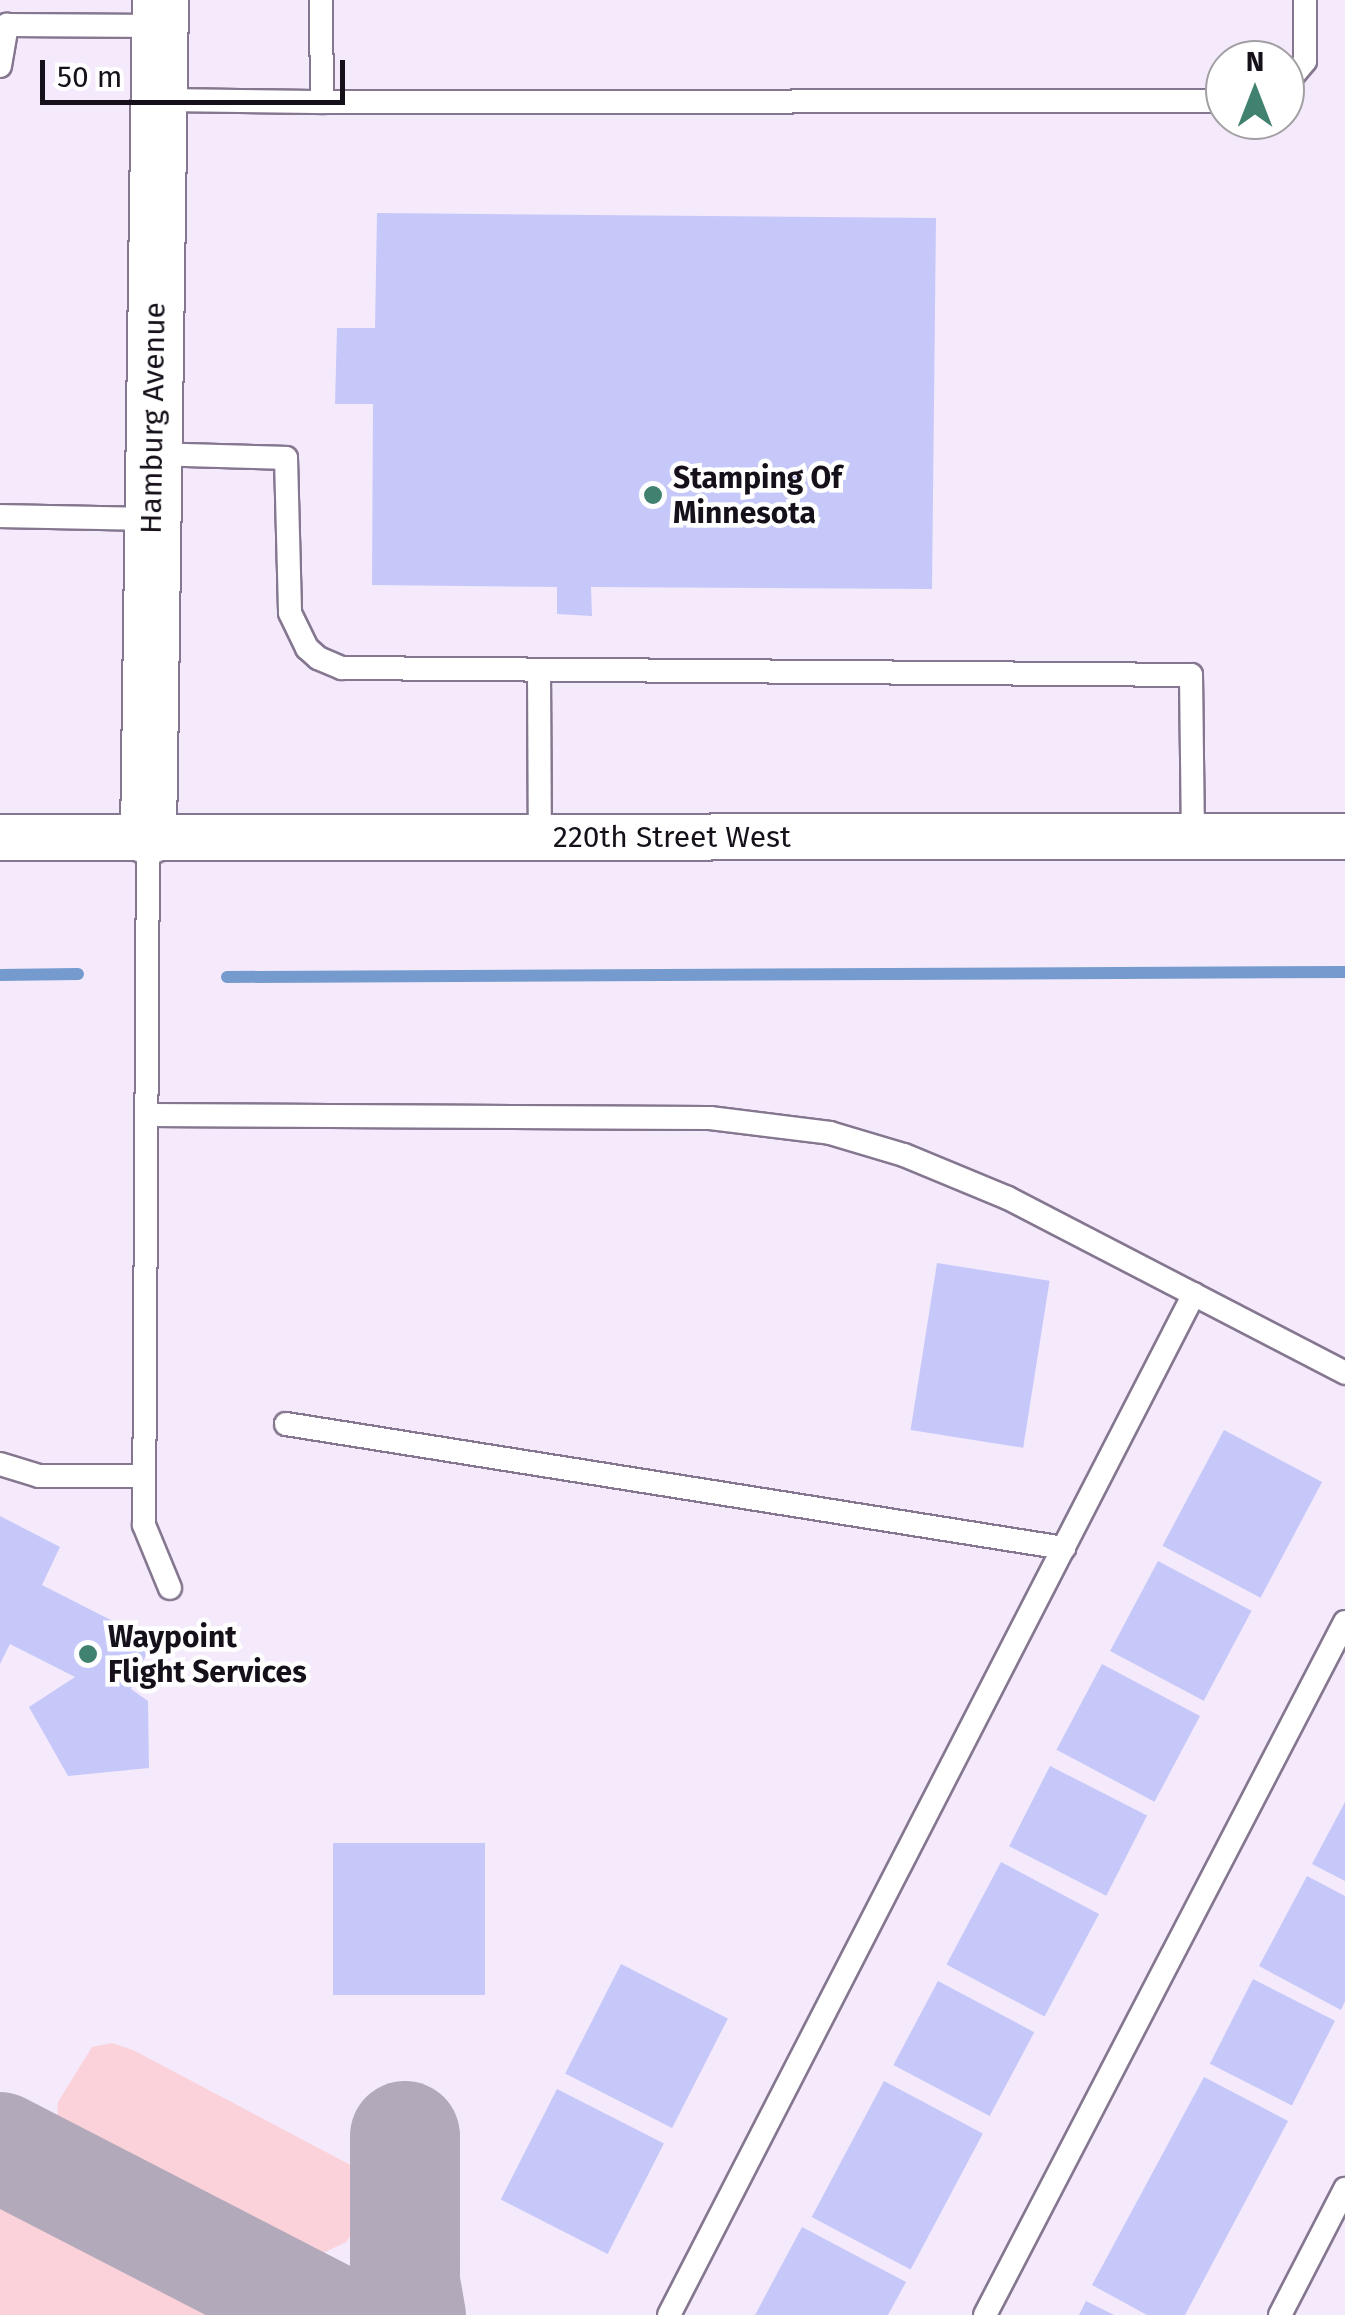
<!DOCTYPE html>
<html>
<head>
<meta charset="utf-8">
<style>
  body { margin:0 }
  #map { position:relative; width:1345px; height:2315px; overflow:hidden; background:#f4eafc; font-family:"Fira Sans",sans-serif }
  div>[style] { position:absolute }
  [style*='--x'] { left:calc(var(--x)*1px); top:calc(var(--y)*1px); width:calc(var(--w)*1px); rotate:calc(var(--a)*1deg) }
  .green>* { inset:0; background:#fbd2da }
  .stream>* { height:12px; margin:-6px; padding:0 6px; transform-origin:6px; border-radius:6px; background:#759bce }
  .taxiway>* { height:110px; margin:-55px; padding:0 55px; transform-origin:55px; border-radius:55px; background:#b2aaba }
  .building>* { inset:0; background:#c6c8f9; transform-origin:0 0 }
  .roads { filter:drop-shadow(2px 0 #857790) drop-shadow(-2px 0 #857790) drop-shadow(0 2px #857790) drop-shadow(0 -2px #857790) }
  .lane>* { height:22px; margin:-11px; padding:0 11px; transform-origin:11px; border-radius:11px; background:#fff }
  .street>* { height:45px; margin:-22.5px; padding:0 22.5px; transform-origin:22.5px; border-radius:22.5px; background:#fff }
  .secondary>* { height:55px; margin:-27.5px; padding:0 27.5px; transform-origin:27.5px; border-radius:27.5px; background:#fff }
  .dots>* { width:28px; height:28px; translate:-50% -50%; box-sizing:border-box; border:5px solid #fff; border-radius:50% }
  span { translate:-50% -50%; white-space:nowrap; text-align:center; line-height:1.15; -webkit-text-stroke:9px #fff; paint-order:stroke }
  .street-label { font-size:30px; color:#16101a }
  .poi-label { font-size:30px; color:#16101a; font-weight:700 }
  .left { translate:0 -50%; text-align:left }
  .north { position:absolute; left:1205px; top:40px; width:100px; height:100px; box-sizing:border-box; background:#fff; border:2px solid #a29fa3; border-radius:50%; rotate:0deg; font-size:28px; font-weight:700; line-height:40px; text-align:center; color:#16101a }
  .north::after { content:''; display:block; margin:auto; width:35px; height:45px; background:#41816f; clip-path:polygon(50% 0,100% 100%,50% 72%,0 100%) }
  .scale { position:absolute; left:40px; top:60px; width:305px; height:45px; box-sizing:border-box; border:5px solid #16101a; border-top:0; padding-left:12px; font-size:30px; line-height:35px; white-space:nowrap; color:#16101a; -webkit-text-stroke:8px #fff; paint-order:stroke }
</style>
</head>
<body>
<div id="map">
  <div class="green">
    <div style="clip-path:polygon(112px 2043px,133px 2050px,360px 2170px,367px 2192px,363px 2219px,346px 2242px,319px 2255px,292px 2254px,71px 2138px,57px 2122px,58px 2102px,92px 2047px)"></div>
    <div style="clip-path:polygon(0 2189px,241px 2315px,0 2315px)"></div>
  </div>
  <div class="stream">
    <div style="--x:0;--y:975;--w:78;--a:-0.7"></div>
    <div style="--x:227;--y:977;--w:1118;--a:-0.26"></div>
  </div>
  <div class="taxiway">
    <div style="--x:405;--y:2136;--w:146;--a:90"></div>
    <div style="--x:405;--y:2282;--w:34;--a:80"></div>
    <div style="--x:0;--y:2147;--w:366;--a:27.3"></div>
  </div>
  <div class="building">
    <div style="clip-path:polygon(377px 213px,936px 218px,932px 589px,591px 587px,592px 616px,557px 614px,557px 587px,372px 585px,373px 404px,335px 404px,337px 328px,375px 328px)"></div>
    <div style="left:937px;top:1263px;width:114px;height:169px;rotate:9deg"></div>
    <div style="left:1224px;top:1430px;width:111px;height:131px;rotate:28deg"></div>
    <div style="clip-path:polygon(0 1516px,60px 1547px,42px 1585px,152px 1641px,131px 1689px,148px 1701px,149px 1768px,68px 1776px,29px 1707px,75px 1677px,10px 1644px,0 1664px)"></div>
    <div style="left:1158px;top:1561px;width:106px;height:102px;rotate:28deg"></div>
    <div style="left:1102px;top:1664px;width:111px;height:97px;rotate:28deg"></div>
    <div style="left:1050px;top:1766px;width:109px;height:90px;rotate:27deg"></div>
    <div style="clip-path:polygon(1345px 1802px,1345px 1881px,1312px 1864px)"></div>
    <div style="left:333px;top:1843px;width:152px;height:152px"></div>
    <div style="left:1001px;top:1862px;width:111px;height:116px;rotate:28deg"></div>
    <div style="clip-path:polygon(1307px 1876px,1345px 1896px,1345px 2001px,1341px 2010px,1259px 1966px)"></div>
    <div style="left:621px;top:1964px;width:120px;height:123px;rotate:27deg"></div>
    <div style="left:1253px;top:1979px;width:92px;height:95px;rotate:27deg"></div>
    <div style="left:938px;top:1981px;width:109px;height:95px;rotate:28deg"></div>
    <div style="clip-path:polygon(1204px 2077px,1288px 2121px,1185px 2315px,1147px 2315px,1092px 2285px)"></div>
    <div style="left:884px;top:2081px;width:112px;height:154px;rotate:28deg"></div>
    <div style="left:557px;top:2089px;width:120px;height:124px;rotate:27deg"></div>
    <div style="clip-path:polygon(802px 2227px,906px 2282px,888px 2315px,755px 2315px)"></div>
    <div style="clip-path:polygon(1086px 2301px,1114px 2315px,1079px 2315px)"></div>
  </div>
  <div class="roads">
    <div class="lane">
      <div style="--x:0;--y:66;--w:42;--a:-80.3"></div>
      <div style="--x:7;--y:25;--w:152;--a:0.4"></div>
      <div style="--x:1285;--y:85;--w:31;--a:-50"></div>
      <div style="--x:1305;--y:61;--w:61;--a:-90"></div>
      <div style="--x:158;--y:100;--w:164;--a:0.7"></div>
      <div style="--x:322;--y:102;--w:102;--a:-90.6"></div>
      <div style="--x:322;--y:102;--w:903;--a:-0.06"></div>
      <div style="--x:153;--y:454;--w:133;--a:1.7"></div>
      <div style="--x:286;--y:458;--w:155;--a:88.5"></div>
      <div style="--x:290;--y:613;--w:39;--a:64"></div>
      <div style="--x:307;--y:648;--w:15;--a:42"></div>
      <div style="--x:318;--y:658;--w:26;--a:23"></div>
      <div style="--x:342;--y:668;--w:849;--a:0.47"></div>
      <div style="--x:1191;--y:675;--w:163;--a:89.3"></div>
      <div style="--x:0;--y:516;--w:152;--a:1.1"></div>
      <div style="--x:539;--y:670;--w:167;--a:89.7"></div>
      <div style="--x:148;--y:836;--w:689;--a:90.33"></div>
      <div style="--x:144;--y:1525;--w:68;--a:67.6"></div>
      <div style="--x:149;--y:1115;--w:561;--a:0.31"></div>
      <div style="--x:710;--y:1118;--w:121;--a:7.1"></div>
      <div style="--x:830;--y:1133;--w:77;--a:16.6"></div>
      <div style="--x:904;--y:1155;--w:113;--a:22.5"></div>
      <div style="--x:1008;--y:1198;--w:380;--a:27.4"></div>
      <div style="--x:286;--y:1424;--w:788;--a:9.06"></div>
      <div style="--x:0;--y:1464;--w:41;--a:17.1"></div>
      <div style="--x:39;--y:1476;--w:105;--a:0"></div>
      <div style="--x:669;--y:2315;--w:1148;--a:-62.79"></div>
      <div style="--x:985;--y:2315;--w:781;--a:-62.55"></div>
      <div style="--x:1280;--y:2315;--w:142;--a:-62.7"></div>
    </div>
    <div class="street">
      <div style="--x:0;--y:837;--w:1345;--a:-0.04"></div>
    </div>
    <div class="secondary">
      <div style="--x:148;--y:836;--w:836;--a:-89.18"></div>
    </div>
  </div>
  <div class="dots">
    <div style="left:653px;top:495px;background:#41816f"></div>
    <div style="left:88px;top:1654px;background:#41816f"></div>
  </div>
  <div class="street-label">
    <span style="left:153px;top:418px;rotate:-89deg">Hamburg Avenue</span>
    <span style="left:672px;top:837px">220th Street West</span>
  </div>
  <div class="poi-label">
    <span class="left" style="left:673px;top:495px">Stamping Of<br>Minnesota</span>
    <span class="left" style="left:108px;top:1654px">Waypoint<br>Flight Services</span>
  </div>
  <div class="north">N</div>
  <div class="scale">50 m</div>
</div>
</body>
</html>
